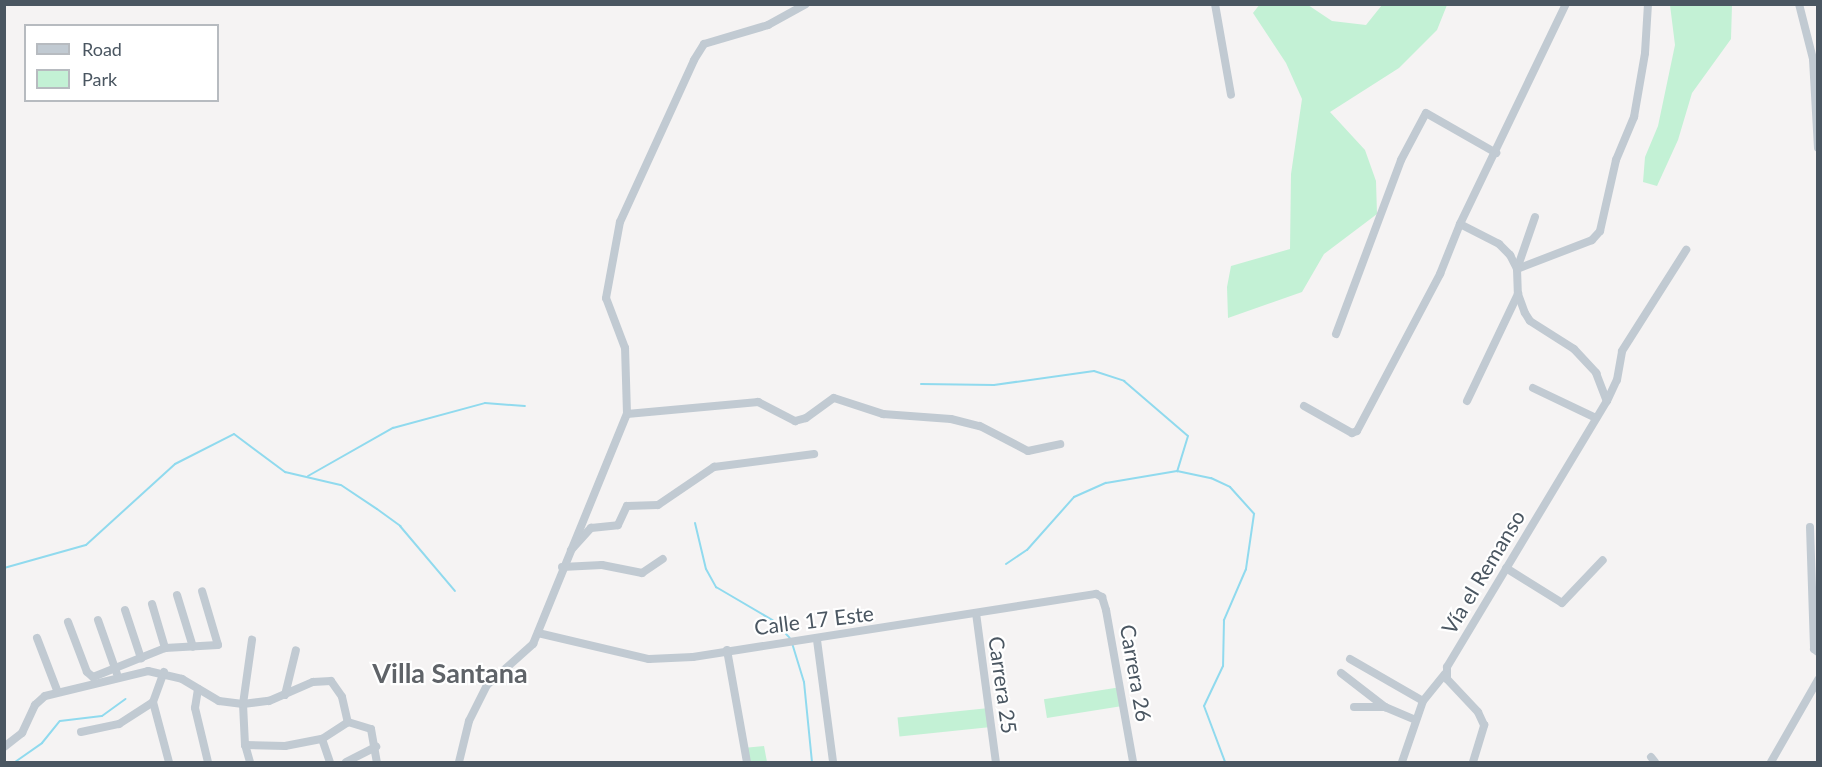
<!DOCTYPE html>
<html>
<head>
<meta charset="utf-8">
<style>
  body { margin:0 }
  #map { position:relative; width:1822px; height:767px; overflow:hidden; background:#f5f3f3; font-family:Lato,sans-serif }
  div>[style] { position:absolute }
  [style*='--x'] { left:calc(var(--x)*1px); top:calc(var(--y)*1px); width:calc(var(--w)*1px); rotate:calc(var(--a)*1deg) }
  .green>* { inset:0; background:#c3f1d5; transform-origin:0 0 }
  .stream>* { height:2px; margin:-1px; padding:0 1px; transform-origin:1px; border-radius:1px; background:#90daee }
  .minor>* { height:8px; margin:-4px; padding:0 4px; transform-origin:4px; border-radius:4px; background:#c1cad2 }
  span { translate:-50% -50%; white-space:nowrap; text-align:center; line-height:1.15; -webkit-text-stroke:4.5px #fff; paint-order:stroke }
  .street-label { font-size:21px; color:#4a5661 }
  .district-label { font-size:27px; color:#5f6368; font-weight:700 }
  .frame { position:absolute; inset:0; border:6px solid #4a5661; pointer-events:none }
  .legend { position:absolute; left:24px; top:24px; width:195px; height:78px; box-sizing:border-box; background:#fff; border:2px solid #b7bbc0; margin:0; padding:8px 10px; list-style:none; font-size:18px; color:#4a5661 }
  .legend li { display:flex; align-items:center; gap:12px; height:30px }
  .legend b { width:30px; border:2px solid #b7bbc0 }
</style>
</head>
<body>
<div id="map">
  <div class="green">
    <div style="clip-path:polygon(1260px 4px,1308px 5px,1332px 21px,1366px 25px,1382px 5px,1447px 5px,1437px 30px,1399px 68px,1330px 112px,1365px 150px,1376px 181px,1377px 214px,1324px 254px,1302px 292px,1228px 318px,1227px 287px,1231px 266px,1290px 249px,1291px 174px,1302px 99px,1286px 63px,1253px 13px)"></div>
    <div style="clip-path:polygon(1670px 5px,1732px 5px,1731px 39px,1692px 93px,1678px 140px,1657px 186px,1643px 182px,1645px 157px,1658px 126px,1675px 45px)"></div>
    <div style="left:1121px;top:687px;width:19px;height:78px;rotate:81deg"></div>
    <div style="left:989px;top:708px;width:19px;height:92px;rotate:84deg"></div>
    <div style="clip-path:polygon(764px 746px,767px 762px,747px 762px,743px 748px)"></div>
  </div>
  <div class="stream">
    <div style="--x:921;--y:384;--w:73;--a:0.8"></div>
    <div style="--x:994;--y:385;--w:101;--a:-8"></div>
    <div style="--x:1094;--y:371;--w:32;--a:18"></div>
    <div style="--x:1124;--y:381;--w:84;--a:40.7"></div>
    <div style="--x:1188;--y:436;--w:37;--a:107"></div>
    <div style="--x:308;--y:476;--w:98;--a:-29.5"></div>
    <div style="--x:393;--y:428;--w:95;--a:-15.2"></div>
    <div style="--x:485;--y:403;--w:40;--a:4.3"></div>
    <div style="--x:695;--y:523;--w:47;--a:76.6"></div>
    <div style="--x:706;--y:569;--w:21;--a:61"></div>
    <div style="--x:716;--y:587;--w:67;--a:30.4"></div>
    <div style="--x:774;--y:621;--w:23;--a:47"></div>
    <div style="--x:1006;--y:564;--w:25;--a:-34"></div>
    <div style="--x:1027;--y:550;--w:71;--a:-48.4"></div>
    <div style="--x:1074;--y:497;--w:35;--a:-24"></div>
    <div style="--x:1106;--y:483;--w:72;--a:-9.6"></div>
    <div style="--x:1177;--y:471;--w:35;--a:12"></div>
    <div style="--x:1211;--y:478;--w:21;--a:25"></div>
    <div style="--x:1230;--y:487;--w:36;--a:48"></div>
    <div style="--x:1254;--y:514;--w:56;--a:98.3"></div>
    <div style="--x:1246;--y:569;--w:56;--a:113.3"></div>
    <div style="--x:1224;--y:620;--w:46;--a:91.2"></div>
    <div style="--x:1223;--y:666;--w:44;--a:115.4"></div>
    <div style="--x:1204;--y:706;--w:60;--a:69.4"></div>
    <div style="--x:4;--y:568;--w:85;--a:-15.7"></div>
    <div style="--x:86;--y:545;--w:120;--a:-42.3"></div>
    <div style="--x:175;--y:464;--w:66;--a:-27"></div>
    <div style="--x:234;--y:434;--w:64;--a:36.7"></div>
    <div style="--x:285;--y:472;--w:57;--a:13.1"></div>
    <div style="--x:341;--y:485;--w:43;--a:33.7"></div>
    <div style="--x:377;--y:509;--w:29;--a:36"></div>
    <div style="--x:400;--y:526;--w:85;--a:49.8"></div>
    <div style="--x:792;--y:643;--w:41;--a:72.9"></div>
    <div style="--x:804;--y:682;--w:80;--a:84.3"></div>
    <div style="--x:15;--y:762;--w:33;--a:-35"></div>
    <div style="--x:42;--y:743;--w:28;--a:-51"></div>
    <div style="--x:60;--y:721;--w:42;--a:-6.8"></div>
    <div style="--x:102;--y:716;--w:29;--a:-36"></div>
  </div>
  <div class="minor">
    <div style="--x:1215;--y:4;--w:92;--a:80"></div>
    <div style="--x:1799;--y:4;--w:57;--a:75.7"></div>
    <div style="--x:1813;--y:59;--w:89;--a:86.8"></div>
    <div style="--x:1535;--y:217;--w:55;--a:109.1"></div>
    <div style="--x:1517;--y:269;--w:80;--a:-21.1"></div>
    <div style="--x:1592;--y:240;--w:12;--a:-48"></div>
    <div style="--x:1600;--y:231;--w:73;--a:-77.3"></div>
    <div style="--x:1616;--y:160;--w:47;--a:-67.3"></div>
    <div style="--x:1634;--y:117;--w:65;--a:-80.2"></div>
    <div style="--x:1645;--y:53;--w:49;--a:-86.5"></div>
    <div style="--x:1460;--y:224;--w:44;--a:27.1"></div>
    <div style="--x:1499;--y:244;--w:16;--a:45"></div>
    <div style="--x:1510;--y:255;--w:16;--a:63"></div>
    <div style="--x:1517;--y:269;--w:25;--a:88"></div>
    <div style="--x:1518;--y:294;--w:20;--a:70"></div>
    <div style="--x:1525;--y:313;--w:9;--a:58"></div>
    <div style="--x:1530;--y:321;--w:52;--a:32.5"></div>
    <div style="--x:1574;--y:349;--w:33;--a:47"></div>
    <div style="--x:1596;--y:373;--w:30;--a:69"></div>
    <div style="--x:1336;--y:334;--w:186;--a:-69.5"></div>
    <div style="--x:1401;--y:160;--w:53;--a:-62"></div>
    <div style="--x:1426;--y:113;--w:81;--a:29.7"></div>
    <div style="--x:1533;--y:388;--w:70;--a:25.5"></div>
    <div style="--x:1467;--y:401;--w:119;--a:-64.5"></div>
    <div style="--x:1304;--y:406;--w:55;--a:29.4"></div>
    <div style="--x:1352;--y:433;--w:5;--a:-22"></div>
    <div style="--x:1357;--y:431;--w:178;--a:-62.1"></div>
    <div style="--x:1440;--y:274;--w:54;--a:-68.2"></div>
    <div style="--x:1460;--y:224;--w:244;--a:-64.3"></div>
    <div style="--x:627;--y:414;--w:132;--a:-5.2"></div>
    <div style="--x:758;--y:402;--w:42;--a:27.2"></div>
    <div style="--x:795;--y:421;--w:11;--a:-15"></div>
    <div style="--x:806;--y:418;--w:34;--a:-36"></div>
    <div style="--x:834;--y:398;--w:52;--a:18.1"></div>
    <div style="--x:883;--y:414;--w:68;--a:4.2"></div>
    <div style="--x:951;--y:419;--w:30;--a:14"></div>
    <div style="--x:980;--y:426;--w:54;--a:27.5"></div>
    <div style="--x:1028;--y:451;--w:33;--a:-12"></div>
    <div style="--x:1810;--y:527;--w:122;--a:88.1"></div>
    <div style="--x:1814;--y:649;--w:5;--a:37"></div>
    <div style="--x:571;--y:550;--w:30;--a:-48"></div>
    <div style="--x:591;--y:528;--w:27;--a:-6"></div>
    <div style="--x:618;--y:525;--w:21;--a:-65"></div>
    <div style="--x:627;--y:506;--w:31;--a:-2"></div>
    <div style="--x:658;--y:505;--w:68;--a:-34.2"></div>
    <div style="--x:714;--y:467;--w:101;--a:-7.4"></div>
    <div style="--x:562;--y:567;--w:40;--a:-2.9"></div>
    <div style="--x:602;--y:565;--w:41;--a:11.3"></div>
    <div style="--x:642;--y:573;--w:25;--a:-34"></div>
    <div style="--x:1506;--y:568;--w:66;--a:32"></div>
    <div style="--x:1562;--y:603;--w:59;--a:-46.4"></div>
    <div style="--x:177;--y:595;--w:54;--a:72.9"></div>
    <div style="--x:152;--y:604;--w:46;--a:73.5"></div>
    <div style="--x:125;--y:610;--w:51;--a:71.6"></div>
    <div style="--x:976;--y:613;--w:150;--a:82.4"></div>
    <div style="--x:98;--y:620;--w:57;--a:70.6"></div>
    <div style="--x:68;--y:622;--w:53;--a:69.2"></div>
    <div style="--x:87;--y:672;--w:8;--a:40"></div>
    <div style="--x:93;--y:677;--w:78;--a:-21.9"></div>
    <div style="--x:165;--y:648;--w:53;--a:-3.2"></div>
    <div style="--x:218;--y:645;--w:56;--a:-106.5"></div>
    <div style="--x:538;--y:633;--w:114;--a:13.2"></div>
    <div style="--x:649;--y:659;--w:44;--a:-2.6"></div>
    <div style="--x:693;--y:657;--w:408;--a:-8.9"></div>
    <div style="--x:1096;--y:594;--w:7;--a:27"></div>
    <div style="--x:1102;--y:597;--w:14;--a:73"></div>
    <div style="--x:1106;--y:610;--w:154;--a:79.9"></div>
    <div style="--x:37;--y:638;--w:56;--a:69"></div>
    <div style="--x:817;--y:640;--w:123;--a:82.5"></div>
    <div style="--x:727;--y:650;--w:114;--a:79.9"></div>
    <div style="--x:1350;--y:659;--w:84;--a:29.9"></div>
    <div style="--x:1341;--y:673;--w:56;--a:37.7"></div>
    <div style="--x:198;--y:689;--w:19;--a:99"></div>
    <div style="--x:195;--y:708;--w:56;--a:76.5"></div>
    <div style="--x:285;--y:695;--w:46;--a:-76.3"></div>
    <div style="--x:153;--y:702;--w:62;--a:75.1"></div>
    <div style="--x:1354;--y:707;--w:31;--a:0"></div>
    <div style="--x:1385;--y:707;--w:33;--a:23"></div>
    <div style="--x:348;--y:722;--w:24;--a:17"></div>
    <div style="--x:371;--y:729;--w:34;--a:80"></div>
    <div style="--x:81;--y:732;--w:39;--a:-12"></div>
    <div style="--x:119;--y:724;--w:40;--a:-32.9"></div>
    <div style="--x:153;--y:702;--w:32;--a:-70"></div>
    <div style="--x:322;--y:739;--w:24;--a:71"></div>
    <div style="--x:245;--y:745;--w:40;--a:1.4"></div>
    <div style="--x:285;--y:746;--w:38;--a:-11"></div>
    <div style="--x:322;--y:739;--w:31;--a:-33"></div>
    <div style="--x:4;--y:747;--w:23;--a:-38"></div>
    <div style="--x:22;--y:733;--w:31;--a:-65"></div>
    <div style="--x:35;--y:705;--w:13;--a:-42"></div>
    <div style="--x:45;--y:696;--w:106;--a:-13.6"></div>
    <div style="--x:148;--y:671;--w:35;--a:13"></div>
    <div style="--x:182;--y:679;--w:43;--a:30.7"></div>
    <div style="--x:219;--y:701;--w:24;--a:7"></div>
    <div style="--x:243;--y:704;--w:26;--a:-7"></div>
    <div style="--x:269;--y:701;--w:48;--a:-23.4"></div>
    <div style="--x:313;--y:682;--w:18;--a:-3"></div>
    <div style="--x:331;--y:681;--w:19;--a:55"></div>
    <div style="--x:342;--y:697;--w:26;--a:77"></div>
    <div style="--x:1651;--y:757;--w:6;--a:51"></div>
    <div style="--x:250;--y:762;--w:18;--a:-106"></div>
    <div style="--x:245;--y:745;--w:41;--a:-92.8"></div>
    <div style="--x:243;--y:704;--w:65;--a:-82"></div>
    <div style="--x:346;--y:762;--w:34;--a:-27"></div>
    <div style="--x:459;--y:762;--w:42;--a:-76.3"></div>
    <div style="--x:469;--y:721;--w:40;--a:-63.4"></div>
    <div style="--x:487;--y:685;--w:62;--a:-41.7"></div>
    <div style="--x:533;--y:644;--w:248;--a:-67.8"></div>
    <div style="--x:627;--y:414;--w:66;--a:-91.7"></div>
    <div style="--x:625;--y:348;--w:53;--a:-110.8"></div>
    <div style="--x:606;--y:298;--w:77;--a:-79.6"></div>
    <div style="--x:620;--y:222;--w:178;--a:-65.4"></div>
    <div style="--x:694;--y:60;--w:19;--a:-58"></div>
    <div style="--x:704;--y:44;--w:67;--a:-16.5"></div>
    <div style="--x:768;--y:25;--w:43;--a:-28.9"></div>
    <div style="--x:1402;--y:762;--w:65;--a:-71"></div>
    <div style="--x:1423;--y:701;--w:35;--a:-51"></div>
    <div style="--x:1473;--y:762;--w:39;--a:-73"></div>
    <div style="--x:1484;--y:725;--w:14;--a:-115"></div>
    <div style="--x:1478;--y:712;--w:45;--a:-133.2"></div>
    <div style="--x:1447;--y:679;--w:12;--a:-90"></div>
    <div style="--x:1447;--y:667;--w:310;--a:-59"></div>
    <div style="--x:1607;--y:401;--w:23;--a:-65"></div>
    <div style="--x:1617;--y:380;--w:29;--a:-80"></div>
    <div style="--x:1622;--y:351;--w:120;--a:-57.6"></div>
    <div style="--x:1771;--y:762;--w:95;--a:-60.2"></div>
  </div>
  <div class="street-label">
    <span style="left:1483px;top:572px;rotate:-59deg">Vía el Remanso</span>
    <span style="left:814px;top:620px;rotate:-7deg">Calle 17 Este</span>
    <span style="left:1136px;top:673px;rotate:80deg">Carrera 26</span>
    <span style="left:1003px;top:685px;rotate:82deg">Carrera 25</span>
  </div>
  <div class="district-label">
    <span style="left:450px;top:673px">Villa Santana</span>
  </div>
  <div class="frame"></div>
  <ul class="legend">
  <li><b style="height:8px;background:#c1cad2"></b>Road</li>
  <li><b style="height:16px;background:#c3f1d5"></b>Park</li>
  </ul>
</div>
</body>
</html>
